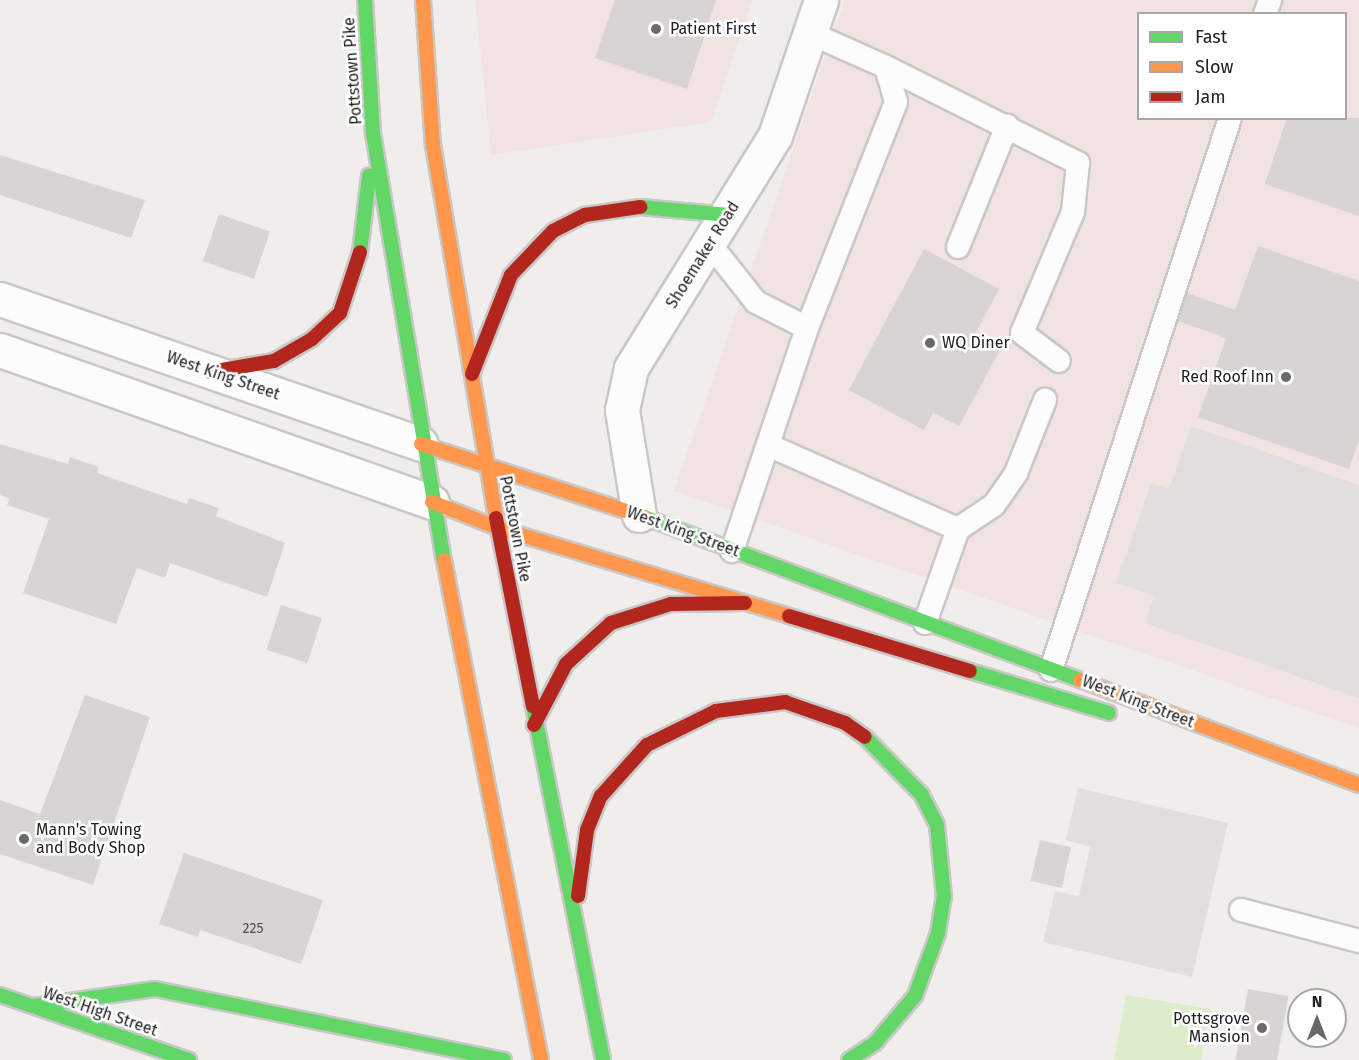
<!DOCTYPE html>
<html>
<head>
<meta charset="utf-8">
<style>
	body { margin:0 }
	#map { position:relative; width:1359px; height:1060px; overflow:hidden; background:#f0eeeb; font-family:"Fira Sans",sans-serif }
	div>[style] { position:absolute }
	.commercial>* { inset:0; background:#f1e3e1 }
	.grass>* { inset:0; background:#ddeccb }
	.parking>* { inset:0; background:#e0dfde }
	.building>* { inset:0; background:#d7d4d2; transform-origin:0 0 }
	.roads { filter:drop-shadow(2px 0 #c9c8c7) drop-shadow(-2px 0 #c9c8c7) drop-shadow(0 2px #c9c8c7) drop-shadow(0 -2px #c9c8c7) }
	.lane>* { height:22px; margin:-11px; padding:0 11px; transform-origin:11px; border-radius:11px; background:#fdfcfc }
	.street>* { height:33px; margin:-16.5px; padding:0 16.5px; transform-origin:16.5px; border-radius:16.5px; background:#fdfcfc }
	.fast>* { height:14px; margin:-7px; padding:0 7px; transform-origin:7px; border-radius:7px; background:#63d668 }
	.slow>* { height:14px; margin:-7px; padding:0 7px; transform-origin:7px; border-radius:7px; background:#ff974d }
	.jam>* { height:14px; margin:-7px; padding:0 7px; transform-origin:7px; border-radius:7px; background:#b3261e }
	.dots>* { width:16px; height:16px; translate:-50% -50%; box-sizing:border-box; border:3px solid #fff; border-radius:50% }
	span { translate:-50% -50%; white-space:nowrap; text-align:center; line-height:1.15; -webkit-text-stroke:5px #fff; paint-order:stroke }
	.number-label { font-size:14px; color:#4f4e4e }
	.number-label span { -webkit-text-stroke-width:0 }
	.poi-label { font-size:16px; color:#222 }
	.left { translate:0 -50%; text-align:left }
	.right { translate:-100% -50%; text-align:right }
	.street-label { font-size:16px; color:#222 }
	.legend { position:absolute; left:1137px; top:12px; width:210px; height:108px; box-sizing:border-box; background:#fff; border:2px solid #a7a7a7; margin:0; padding:8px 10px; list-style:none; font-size:18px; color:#222 }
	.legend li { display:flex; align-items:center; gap:12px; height:30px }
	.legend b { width:30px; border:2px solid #a7a7a7 }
	.north { position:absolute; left:1287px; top:988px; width:60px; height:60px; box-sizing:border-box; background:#fff; border:2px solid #a7a7a7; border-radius:50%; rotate:0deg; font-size:16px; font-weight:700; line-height:24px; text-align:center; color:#222 }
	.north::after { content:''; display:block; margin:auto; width:21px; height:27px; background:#6a6968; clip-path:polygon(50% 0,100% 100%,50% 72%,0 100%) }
</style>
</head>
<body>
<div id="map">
	<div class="commercial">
		<div style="clip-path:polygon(475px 0,753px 0,711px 122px,491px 155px)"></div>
		<div style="clip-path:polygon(evenodd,845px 0,1359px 0,1359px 728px,674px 491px,845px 0,1138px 14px,1346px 14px,1346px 118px,1138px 118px,1138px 14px)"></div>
	</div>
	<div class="grass">
		<div style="clip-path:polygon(1126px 995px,1210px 1009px,1201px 1060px,1114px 1060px)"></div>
	</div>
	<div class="parking">
		<div style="clip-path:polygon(1191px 426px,1359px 485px,1359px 698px,1145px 623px,1154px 596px,1116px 583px,1151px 483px,1169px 489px)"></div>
		<div style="clip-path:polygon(1078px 788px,1228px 823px,1192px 977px,1043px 942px,1055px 891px,1079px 896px,1085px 870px,1090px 847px,1066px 840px)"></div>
	</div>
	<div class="building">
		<div style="clip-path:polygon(615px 0,716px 0,687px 89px,595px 58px)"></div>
		<div style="clip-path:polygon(1287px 118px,1359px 118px,1359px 216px,1265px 184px)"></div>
		<div style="clip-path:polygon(0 155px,145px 200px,131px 238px,0 195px)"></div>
		<div style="left:219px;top:214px;width:54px;height:50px;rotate:19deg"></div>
		<div style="clip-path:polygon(1258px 246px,1359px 281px,1359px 439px,1349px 469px,1198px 417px,1226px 338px,1178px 321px,1187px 293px,1235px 310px)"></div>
		<div style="clip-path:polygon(924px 249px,999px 289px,974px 336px,1000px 350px,959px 426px,933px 413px,924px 430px,849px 390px)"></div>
		<div style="clip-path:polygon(0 444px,68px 464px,70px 457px,99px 467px,97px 473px,187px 504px,189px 498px,219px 508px,216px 516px,285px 543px,267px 597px,170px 563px,165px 578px,137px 568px,116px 624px,23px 593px,49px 519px,7px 505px,10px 499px,0 495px)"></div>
		<div style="left:281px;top:605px;width:43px;height:47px;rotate:18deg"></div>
		<div style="clip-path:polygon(85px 695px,150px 717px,93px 885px,0 854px,0 800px,40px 814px)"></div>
		<div style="left:1040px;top:840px;width:32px;height:42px;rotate:13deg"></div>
		<div style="clip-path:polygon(184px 853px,323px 900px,301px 964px,200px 930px,198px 937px,159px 924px)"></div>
		<div style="left:1248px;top:989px;width:41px;height:72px;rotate:10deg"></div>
	</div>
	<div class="roads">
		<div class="lane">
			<div style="left:1265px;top:14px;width:15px;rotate:-70deg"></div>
			<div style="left:886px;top:67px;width:215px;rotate:26.6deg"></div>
			<div style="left:1078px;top:163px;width:49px;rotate:95.8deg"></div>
			<div style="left:1073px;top:212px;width:131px;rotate:112.9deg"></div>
			<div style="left:1022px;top:333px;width:46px;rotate:37.1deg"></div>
			<div style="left:710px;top:244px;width:74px;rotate:51.6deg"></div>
			<div style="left:756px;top:302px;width:57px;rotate:27deg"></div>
			<div style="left:958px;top:247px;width:131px;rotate:-68deg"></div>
			<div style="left:768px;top:445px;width:208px;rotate:23.9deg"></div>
			<div style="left:732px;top:551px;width:235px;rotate:-71.4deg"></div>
			<div style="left:807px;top:328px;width:243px;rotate:-68.5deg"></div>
			<div style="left:896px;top:102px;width:36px;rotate:-106deg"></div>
			<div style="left:886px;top:67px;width:83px;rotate:-155.9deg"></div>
			<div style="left:925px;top:623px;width:100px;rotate:-70.7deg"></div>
			<div style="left:958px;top:529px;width:43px;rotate:-33.7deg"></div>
			<div style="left:994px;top:505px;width:39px;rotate:-55deg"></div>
			<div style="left:1016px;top:473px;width:79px;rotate:-68.3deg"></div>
			<div style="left:1051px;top:670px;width:580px;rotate:-72.03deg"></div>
			<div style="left:1241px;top:910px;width:122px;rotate:14.7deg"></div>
		</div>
		<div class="street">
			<div style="left:0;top:299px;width:445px;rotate:19deg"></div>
			<div style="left:0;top:350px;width:458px;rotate:19.4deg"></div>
			<div style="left:639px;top:515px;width:106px;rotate:-99.2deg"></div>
			<div style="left:622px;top:410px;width:43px;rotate:-77.9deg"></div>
			<div style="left:631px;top:368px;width:273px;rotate:-58.2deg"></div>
			<div style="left:775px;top:136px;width:144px;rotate:-71.3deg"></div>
		</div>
		<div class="fast">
			<div style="left:365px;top:0;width:133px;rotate:86.6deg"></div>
			<div style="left:373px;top:133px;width:433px;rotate:80.6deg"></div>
			<div style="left:640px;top:207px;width:89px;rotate:5.1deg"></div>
			<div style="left:360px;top:252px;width:77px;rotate:-83.2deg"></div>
			<div style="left:644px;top:517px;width:465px;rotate:20.5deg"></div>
			<div style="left:970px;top:671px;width:145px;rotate:16.8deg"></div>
			<div style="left:533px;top:706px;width:361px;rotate:78.8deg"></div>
			<div style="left:0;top:995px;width:200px;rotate:19deg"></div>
			<div style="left:34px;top:1006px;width:122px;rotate:-8deg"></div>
			<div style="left:155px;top:989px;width:356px;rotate:11.5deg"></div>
			<div style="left:849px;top:1060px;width:31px;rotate:-33deg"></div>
			<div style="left:875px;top:1043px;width:62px;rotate:-49.6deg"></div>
			<div style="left:915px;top:996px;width:67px;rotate:-69.9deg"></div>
			<div style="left:938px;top:933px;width:36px;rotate:-81deg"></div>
			<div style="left:944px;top:897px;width:72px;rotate:-95.6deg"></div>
			<div style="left:937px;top:825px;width:34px;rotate:-117deg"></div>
			<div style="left:922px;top:795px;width:81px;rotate:-134.5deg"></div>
		</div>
		<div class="slow">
			<div style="left:423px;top:0;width:145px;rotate:86.1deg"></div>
			<div style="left:433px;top:145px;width:378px;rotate:80.4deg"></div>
			<div style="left:421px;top:444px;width:235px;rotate:18.1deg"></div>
			<div style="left:432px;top:502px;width:71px;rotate:21.5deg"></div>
			<div style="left:498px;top:528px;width:304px;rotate:16.8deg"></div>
			<div style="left:444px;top:560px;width:509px;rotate:79.02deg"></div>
			<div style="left:1080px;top:680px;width:298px;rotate:20.6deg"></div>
		</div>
		<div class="jam">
			<div style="left:210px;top:372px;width:65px;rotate:-9.8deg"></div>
			<div style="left:274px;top:361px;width:44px;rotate:-30.1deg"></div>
			<div style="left:312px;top:339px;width:38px;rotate:-43deg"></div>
			<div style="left:340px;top:313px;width:64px;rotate:-71.8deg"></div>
			<div style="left:472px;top:374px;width:106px;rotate:-68.5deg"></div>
			<div style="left:511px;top:275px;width:61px;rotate:-46.3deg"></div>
			<div style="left:553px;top:231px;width:36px;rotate:-27deg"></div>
			<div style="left:585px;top:215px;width:56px;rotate:-8.3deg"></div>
			<div style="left:496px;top:518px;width:192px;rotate:78.9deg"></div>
			<div style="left:789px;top:616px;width:189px;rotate:16.9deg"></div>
			<div style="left:534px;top:725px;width:69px;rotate:-62.3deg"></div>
			<div style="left:566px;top:664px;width:61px;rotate:-42.3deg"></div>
			<div style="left:611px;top:623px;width:63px;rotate:-17.6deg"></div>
			<div style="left:671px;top:604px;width:74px;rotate:-0.8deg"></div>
			<div style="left:578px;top:896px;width:67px;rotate:-82.2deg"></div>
			<div style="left:587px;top:830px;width:37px;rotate:-68deg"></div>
			<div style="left:601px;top:796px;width:69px;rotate:-48deg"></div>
			<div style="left:647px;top:745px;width:77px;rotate:-26.2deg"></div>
			<div style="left:716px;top:711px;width:70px;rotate:-7.4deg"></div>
			<div style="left:785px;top:702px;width:64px;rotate:19.3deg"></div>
			<div style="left:845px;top:723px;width:24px;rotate:35deg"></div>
		</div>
	</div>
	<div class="dots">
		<div style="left:656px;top:29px;background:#6a6968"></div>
		<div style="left:930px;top:343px;background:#6a6968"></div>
		<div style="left:1286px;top:377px;background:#6a6968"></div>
		<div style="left:24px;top:839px;background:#6a6968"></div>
		<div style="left:1262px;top:1028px;background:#6a6968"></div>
	</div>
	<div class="number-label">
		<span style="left:253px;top:929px">225</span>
	</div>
	<div class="poi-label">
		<span class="left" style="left:670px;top:29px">Patient First</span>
		<span class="left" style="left:942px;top:343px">WQ Diner</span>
		<span class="right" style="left:1274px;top:377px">Red Roof Inn</span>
		<span class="left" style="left:36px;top:839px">Mann's Towing<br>and Body Shop</span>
		<span class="right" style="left:1250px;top:1028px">Pottsgrove<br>Mansion</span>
	</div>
	<div class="street-label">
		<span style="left:353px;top:71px;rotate:-94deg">Pottstown Pike</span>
		<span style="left:703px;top:255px;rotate:-58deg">Shoemaker Road</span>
		<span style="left:223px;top:376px;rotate:19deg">West King Street</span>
		<span style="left:515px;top:529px;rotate:79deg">Pottstown Pike</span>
		<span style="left:683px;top:532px;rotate:20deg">West King Street</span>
		<span style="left:1138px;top:702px;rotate:21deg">West King Street</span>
		<span style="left:100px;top:1012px;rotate:19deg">West High Street</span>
	</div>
	<ul class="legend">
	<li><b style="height:8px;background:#63d668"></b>Fast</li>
	<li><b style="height:8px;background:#ff974d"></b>Slow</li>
	<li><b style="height:8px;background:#b3261e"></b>Jam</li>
	</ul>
	<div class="north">N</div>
</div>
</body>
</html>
